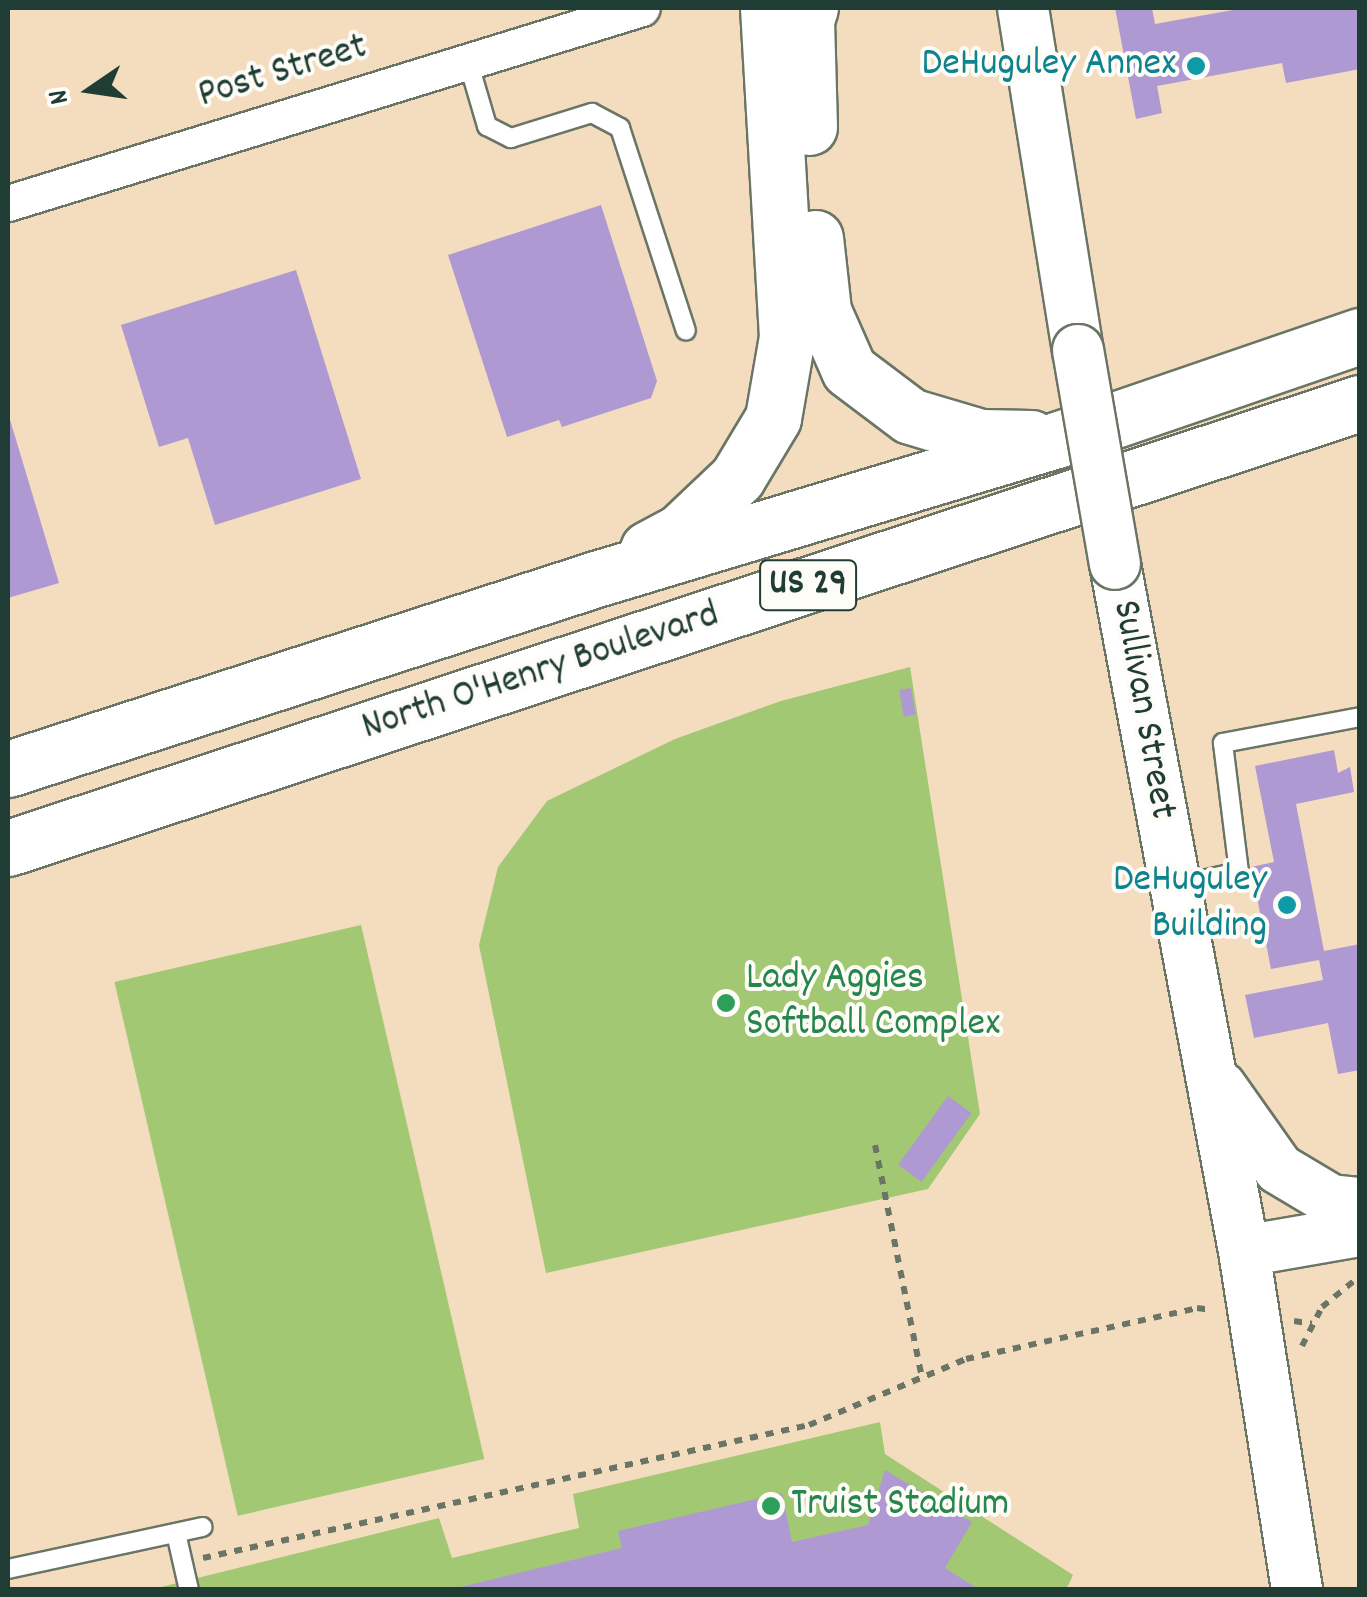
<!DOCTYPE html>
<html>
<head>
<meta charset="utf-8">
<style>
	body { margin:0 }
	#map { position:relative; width:1367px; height:1597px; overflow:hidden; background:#f4dcbf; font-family:Dekko,sans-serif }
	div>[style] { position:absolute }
	.green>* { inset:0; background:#a2c873; transform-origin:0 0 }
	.building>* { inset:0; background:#ae99d2; transform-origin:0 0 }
	.path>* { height:6px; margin-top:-3px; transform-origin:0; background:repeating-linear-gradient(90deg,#6a7565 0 8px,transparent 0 16px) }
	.roads { filter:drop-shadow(2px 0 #6a7565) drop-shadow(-2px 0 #6a7565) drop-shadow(0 2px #6a7565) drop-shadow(0 -2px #6a7565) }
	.lane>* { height:18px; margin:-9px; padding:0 9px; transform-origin:9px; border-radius:9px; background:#fff }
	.street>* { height:35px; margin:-17.5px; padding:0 17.5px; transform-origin:17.5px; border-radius:17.5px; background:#fff }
	.secondary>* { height:50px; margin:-25px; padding:0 25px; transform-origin:25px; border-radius:25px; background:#fff }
	.highway>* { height:55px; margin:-27.5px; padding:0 27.5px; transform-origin:27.5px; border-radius:27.5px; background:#fff }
	.bridges { filter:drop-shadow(2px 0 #6a7565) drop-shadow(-2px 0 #6a7565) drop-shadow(0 2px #6a7565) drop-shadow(0 -2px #6a7565) }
	.secondary-bridge>* { height:50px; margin:-25px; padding:0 25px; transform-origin:25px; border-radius:25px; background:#fff }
	.dots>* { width:28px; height:28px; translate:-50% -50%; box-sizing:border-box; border:5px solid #fdfcf7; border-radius:50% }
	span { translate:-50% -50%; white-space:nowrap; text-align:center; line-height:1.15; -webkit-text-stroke:8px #fdfcf7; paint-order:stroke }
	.shield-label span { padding:2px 8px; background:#fdfcf7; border:2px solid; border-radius:8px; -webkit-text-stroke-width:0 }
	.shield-label { font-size:38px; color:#1f3d34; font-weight:700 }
	.culture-label { font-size:40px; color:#0d838f }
	.right { translate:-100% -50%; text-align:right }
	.street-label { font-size:40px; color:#1f3d34 }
	.leisure-label { font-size:40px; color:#27864d }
	.left { translate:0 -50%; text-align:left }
	.frame { position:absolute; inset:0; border:10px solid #1f3d34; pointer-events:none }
	.north { position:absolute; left:40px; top:40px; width:100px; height:100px; -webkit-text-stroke:8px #fdfcf7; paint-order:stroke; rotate:257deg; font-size:28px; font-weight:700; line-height:40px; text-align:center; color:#1f3d34 }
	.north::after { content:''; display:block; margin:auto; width:35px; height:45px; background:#1f3d34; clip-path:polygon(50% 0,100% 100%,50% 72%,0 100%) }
</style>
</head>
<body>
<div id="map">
	<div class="green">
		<div style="clip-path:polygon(910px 667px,980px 1114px,928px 1189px,546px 1273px,479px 945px,498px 867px,547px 801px,675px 739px,781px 701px)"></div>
		<div style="left:361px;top:925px;width:548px;height:253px;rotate:77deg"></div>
		<div style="clip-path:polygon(880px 1422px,885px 1454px,1073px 1575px,1066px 1590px,149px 1590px,439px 1518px,452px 1558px,579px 1528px,573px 1494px)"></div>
	</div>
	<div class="building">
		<div style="clip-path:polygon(1115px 8px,1152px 8px,1155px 24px,1244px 8px,1360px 8px,1360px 69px,1286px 83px,1282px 63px,1157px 86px,1162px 113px,1136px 119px)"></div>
		<div style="clip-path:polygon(601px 205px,657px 381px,651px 398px,562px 427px,559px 420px,507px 437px,448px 255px)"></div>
		<div style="clip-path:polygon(296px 270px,361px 479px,215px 525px,188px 438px,159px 447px,121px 325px)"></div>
		<div style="clip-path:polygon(8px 413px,59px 583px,8px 598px)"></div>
		<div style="left:911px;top:688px;width:27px;height:12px;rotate:80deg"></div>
		<div style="clip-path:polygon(1334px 750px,1338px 773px,1350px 767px,1354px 792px,1296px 804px,1324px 951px,1360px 944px,1360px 1070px,1338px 1074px,1328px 1023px,1254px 1038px,1245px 995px,1323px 980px,1319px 960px,1271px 969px,1251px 867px,1274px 862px,1255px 766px)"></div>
		<div style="left:948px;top:1096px;width:29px;height:85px;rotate:36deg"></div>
		<div style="clip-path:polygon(885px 1470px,972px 1522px,945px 1568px,980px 1590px,448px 1590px,622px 1548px,618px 1531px,782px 1493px,792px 1542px,868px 1525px)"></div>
	</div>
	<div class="path">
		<div style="left:875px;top:1145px;width:238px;rotate:78.6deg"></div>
		<div style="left:1294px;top:1321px;width:18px;rotate:9deg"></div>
		<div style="left:1302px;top:1346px;width:44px;rotate:-62.9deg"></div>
		<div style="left:1322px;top:1307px;width:49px;rotate:-39.2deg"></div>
		<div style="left:203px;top:1558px;width:620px;rotate:-12.38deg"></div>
		<div style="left:809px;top:1425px;width:170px;rotate:-22.8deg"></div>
		<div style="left:966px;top:1359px;width:237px;rotate:-12.4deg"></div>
		<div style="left:1197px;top:1308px;width:15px;rotate:8deg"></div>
	</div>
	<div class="roads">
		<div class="lane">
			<div style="left:468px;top:61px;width:68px;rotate:73.7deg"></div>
			<div style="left:487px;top:126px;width:27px;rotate:27deg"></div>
			<div style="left:511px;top:138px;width:85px;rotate:-17.2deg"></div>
			<div style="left:592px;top:113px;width:32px;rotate:28deg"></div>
			<div style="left:620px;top:128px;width:213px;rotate:72deg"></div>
			<div style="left:1179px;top:885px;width:61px;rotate:-12.2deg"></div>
			<div style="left:1239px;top:872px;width:130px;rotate:-97.1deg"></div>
			<div style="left:1223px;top:743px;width:139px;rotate:-10.7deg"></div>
			<div style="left:176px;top:1533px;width:58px;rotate:77.2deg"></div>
			<div style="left:8px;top:1569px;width:199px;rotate:-12.2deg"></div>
		</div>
		<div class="street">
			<div style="left:8px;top:203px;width:663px;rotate:-17.1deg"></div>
		</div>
		<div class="secondary">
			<div style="left:1023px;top:8px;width:346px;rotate:80.9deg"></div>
			<div style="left:1115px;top:564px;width:699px;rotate:79.37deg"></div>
			<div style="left:1244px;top:1251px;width:343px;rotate:81.1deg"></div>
			<div style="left:1221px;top:1087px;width:100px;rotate:54.7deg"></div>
			<div style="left:1279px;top:1169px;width:61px;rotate:30.8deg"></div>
			<div style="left:1331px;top:1200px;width:29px;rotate:6deg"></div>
			<div style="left:1244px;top:1251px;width:118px;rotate:-9.8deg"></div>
		</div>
		<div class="highway">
			<div style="left:809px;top:127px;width:107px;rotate:-91.6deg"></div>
			<div style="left:806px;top:20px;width:13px;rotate:-72deg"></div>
			<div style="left:815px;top:238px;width:73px;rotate:83.7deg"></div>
			<div style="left:823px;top:311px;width:64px;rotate:66.2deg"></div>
			<div style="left:849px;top:370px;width:76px;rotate:37deg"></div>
			<div style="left:910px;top:416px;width:74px;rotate:16.5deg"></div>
			<div style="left:981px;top:437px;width:50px;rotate:1.1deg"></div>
			<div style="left:648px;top:549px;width:36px;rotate:-28deg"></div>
			<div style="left:680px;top:532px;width:79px;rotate:-43.5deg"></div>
			<div style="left:737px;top:478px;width:70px;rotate:-59deg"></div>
			<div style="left:773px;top:418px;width:82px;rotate:-80.2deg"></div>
			<div style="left:787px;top:337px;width:330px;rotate:-93.3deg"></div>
			<div style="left:8px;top:769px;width:618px;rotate:-17.91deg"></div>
			<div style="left:596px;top:579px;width:484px;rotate:-16.8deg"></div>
			<div style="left:1059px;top:439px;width:318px;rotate:-18.9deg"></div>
			<div style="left:8px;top:848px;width:1423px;rotate:-18.22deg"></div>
		</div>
	</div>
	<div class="bridges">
		<div class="secondary-bridge">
			<div style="left:1078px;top:350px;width:217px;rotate:80.2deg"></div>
		</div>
	</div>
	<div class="dots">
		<div style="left:1196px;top:66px;background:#0f9aa8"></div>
		<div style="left:1287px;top:905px;background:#0f9aa8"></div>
		<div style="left:726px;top:1003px;background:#2e9e5b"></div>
		<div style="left:771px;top:1506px;background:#2e9e5b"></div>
	</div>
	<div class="shield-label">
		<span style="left:808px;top:585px">US 29</span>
	</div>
	<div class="culture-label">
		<span class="right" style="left:1176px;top:66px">DeHuguley Annex</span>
		<span class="right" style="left:1267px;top:905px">DeHuguley<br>Building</span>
	</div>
	<div class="street-label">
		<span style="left:283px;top:73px;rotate:-17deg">Post Street</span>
		<span style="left:541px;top:673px;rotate:-18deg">North O'Henry Boulevard</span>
		<span style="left:1142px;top:710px;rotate:80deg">Sullivan Street</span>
	</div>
	<div class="leisure-label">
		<span class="left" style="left:746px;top:1003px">Lady Aggies<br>Softball Complex</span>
		<span class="left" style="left:791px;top:1506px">Truist Stadium</span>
	</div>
	<div class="frame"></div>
	<div class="north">N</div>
</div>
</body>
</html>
